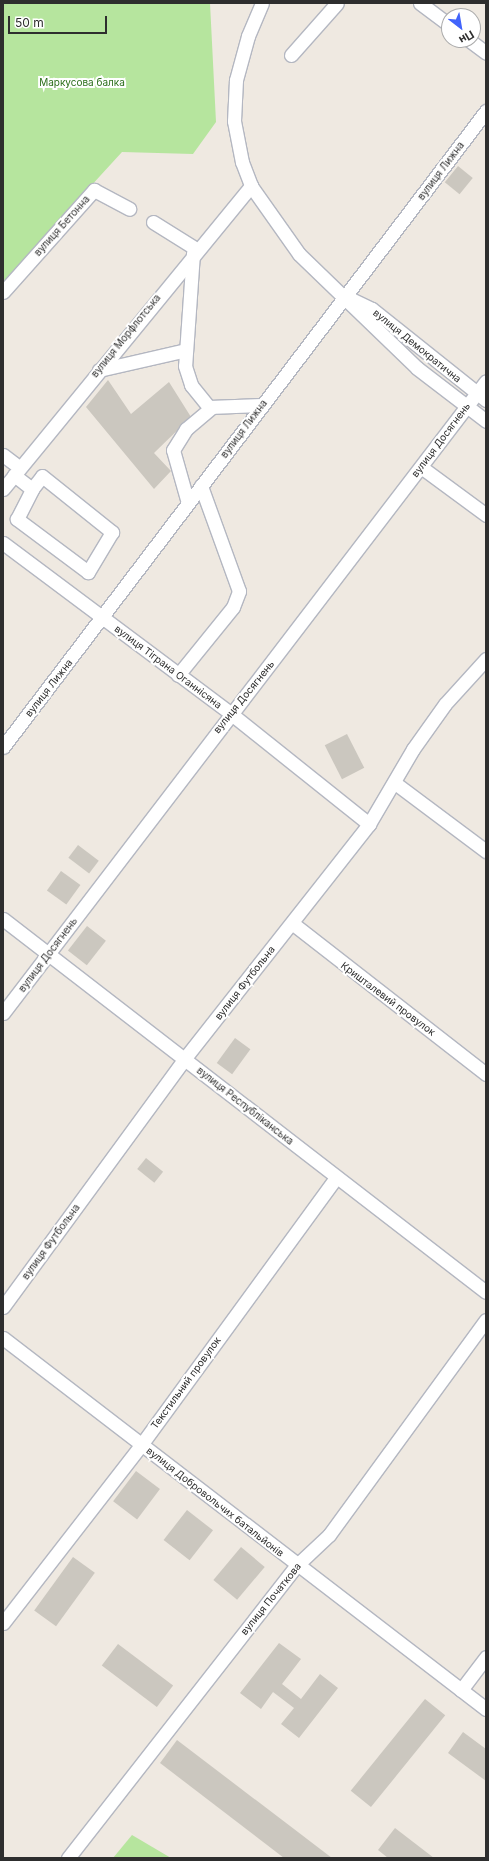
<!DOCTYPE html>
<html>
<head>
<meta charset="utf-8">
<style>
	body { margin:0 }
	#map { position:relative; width:489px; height:1861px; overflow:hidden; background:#efe9e1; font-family:Inter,sans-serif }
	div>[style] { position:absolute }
	.green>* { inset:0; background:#b6e59e }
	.building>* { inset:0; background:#cbc7bf; transform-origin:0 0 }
	.roads { filter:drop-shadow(1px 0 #b4b7c1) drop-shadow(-1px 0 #b4b7c1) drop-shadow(0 1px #b4b7c1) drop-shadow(0 -1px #b4b7c1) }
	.minor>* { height:13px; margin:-6.5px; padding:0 6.5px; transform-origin:6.5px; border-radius:6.5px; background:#fff }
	span { translate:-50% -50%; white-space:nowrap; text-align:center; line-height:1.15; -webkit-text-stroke:4px #fff; paint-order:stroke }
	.park-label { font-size:10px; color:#2c6e1b }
	.street-label { font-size:10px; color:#2e2e2e }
	.frame { position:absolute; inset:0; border:4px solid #2e2e2e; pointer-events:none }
	.north { position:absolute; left:441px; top:8px; width:40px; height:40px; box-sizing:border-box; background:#fff; border:1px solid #ababab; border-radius:50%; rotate:149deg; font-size:11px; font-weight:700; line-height:16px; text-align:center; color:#2e2e2e }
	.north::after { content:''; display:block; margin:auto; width:14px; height:18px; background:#4264fb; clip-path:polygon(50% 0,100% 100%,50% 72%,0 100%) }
	.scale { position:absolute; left:8px; top:16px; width:99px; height:18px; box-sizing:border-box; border:2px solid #2e2e2e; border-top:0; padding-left:5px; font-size:12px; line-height:14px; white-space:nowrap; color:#2e2e2e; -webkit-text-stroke:3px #fff; paint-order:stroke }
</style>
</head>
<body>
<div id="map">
	<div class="green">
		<div style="clip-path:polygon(3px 3px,210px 3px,216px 122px,193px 154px,122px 152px,3px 282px)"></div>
		<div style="clip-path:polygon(132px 1835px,171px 1858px,113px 1858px)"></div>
	</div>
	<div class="building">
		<div style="left:458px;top:166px;width:19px;height:21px;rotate:39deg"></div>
		<div style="clip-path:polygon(108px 380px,131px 414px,169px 382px,191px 417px,154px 453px,171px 471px,154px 489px,86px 407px)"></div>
		<div style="left:347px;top:734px;width:38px;height:25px;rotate:63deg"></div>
		<div style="left:78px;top:845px;width:26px;height:16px;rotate:37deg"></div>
		<div style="left:61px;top:871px;width:24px;height:24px;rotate:36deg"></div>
		<div style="left:87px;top:926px;width:24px;height:31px;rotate:38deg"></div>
		<div style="left:235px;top:1038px;width:19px;height:31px;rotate:36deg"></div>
		<div style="left:146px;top:1158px;width:22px;height:14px;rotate:39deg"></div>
		<div style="left:136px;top:1471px;width:30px;height:38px;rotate:37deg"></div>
		<div style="left:187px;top:1510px;width:33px;height:38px;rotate:38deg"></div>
		<div style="left:241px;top:1547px;width:31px;height:43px;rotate:40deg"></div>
		<div style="left:73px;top:1557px;width:27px;height:66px;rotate:36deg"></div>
		<div style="clip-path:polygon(279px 1643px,301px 1659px,282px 1684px,301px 1699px,320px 1674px,338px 1688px,299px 1738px,281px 1724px,294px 1708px,273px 1692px,261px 1709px,240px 1693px)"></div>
		<div style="left:118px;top:1644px;width:69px;height:27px;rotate:37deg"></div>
		<div style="left:425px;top:1699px;width:26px;height:118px;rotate:39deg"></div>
		<div style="clip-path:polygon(463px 1732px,486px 1749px,486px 1781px,448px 1753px)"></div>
		<div style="clip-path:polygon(177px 1740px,332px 1858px,284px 1858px,160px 1763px)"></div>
		<div style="clip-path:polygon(395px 1828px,434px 1858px,388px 1858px,378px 1850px)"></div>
	</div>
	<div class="roads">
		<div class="minor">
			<div style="left:262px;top:3px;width:36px;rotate:113deg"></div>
			<div style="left:248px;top:36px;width:46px;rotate:105.3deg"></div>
			<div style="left:236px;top:80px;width:41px;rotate:92.8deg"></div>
			<div style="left:234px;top:121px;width:42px;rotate:79deg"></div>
			<div style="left:242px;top:162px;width:26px;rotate:69deg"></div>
			<div style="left:251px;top:186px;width:83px;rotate:54.8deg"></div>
			<div style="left:299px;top:254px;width:164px;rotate:44deg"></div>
			<div style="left:417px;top:368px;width:87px;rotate:37.5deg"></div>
			<div style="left:420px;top:3px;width:36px;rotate:37deg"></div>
			<div style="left:469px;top:40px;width:21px;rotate:37deg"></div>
			<div style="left:291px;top:55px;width:69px;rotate:-48.5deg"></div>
			<div style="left:153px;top:222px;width:51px;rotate:32.1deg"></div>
			<div style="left:193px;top:253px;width:113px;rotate:94deg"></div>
			<div style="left:185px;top:366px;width:20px;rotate:72deg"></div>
			<div style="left:191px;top:385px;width:28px;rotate:51deg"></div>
			<div style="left:209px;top:407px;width:52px;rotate:-2.2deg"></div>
			<div style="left:3px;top:292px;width:137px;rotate:-48.3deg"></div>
			<div style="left:94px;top:190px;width:40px;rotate:28deg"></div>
			<div style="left:349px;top:298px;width:25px;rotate:26deg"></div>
			<div style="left:372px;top:309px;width:146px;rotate:38.6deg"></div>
			<div style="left:99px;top:370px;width:89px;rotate:-12.9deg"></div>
			<div style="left:3px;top:455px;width:21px;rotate:37deg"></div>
			<div style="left:421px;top:467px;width:81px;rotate:36.4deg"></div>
			<div style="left:14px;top:475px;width:23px;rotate:38deg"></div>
			<div style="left:32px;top:489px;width:16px;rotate:-52deg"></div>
			<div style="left:42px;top:476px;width:90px;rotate:38.7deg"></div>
			<div style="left:112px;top:532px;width:47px;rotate:121deg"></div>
			<div style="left:88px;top:572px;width:89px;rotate:-143.3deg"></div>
			<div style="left:17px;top:519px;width:34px;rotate:-63deg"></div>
			<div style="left:3px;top:489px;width:392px;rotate:-50.7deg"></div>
			<div style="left:188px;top:503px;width:55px;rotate:-105.8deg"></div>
			<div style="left:173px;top:450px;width:25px;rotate:-58deg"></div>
			<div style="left:186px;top:429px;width:34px;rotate:-40deg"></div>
			<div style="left:3px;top:543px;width:284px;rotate:36.8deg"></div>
			<div style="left:230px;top:713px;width:178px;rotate:38.6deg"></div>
			<div style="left:178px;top:675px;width:87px;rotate:-51deg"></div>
			<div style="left:233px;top:607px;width:17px;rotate:-69deg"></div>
			<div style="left:239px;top:591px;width:112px;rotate:-109.9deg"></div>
			<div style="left:3px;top:747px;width:799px;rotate:-52.79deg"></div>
			<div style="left:395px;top:783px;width:114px;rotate:36.8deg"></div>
			<div style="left:3px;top:919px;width:610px;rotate:37.68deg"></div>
			<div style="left:292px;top:923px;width:246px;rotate:37.9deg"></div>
			<div style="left:3px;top:1013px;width:795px;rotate:-52.61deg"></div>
			<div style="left:3px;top:1307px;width:308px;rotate:-53.8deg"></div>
			<div style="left:185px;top:1058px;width:298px;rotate:-51.8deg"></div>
			<div style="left:369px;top:824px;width:87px;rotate:-59.6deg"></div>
			<div style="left:413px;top:749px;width:55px;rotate:-54.6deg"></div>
			<div style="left:445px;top:704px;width:61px;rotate:-47.7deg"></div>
			<div style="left:3px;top:1338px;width:609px;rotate:37.53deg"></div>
			<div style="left:3px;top:1623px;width:225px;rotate:-52.2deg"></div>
			<div style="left:141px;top:1445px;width:331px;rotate:-53.9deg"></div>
			<div style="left:461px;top:1690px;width:41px;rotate:-52.9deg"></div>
			<div style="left:68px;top:1858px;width:372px;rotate:-52deg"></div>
			<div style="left:297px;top:1565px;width:44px;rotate:-43.2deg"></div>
			<div style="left:329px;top:1535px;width:266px;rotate:-53.9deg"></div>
		</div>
	</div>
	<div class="park-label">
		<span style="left:82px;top:83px">Маркусова балка</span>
	</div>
	<div class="street-label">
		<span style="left:441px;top:171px;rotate:-53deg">вулиця Лижна</span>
		<span style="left:62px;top:226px;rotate:-48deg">вулиця Бетонна</span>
		<span style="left:126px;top:336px;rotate:-51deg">вулиця Морфлотська</span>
		<span style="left:417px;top:346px;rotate:39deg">вулиця Демократична</span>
		<span style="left:244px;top:429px;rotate:-53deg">вулиця Лижна</span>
		<span style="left:441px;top:440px;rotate:-53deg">вулиця Досягнень</span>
		<span style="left:168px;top:667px;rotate:37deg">вулиця Тіграна Оганнісяна</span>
		<span style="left:49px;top:688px;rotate:-52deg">вулиця Лижна</span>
		<span style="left:244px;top:697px;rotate:-51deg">вулиця Досягнень</span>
		<span style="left:48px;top:955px;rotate:-53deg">вулиця Досягнень</span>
		<span style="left:245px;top:983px;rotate:-52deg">вулиця Футбольна</span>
		<span style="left:388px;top:999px;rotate:37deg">Кришталевий провулок</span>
		<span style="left:245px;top:1106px;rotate:38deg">вулиця Республіканська</span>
		<span style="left:51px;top:1242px;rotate:-54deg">вулиця Футбольна</span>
		<span style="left:186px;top:1383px;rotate:-54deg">Текстильний провулок</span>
		<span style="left:215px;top:1502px;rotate:38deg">вулиця Добровольчих батальйонів</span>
		<span style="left:271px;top:1599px;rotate:-51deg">вулиця Початкова</span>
	</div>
	<div class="frame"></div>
	<div class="north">Пн</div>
	<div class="scale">50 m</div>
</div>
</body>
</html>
